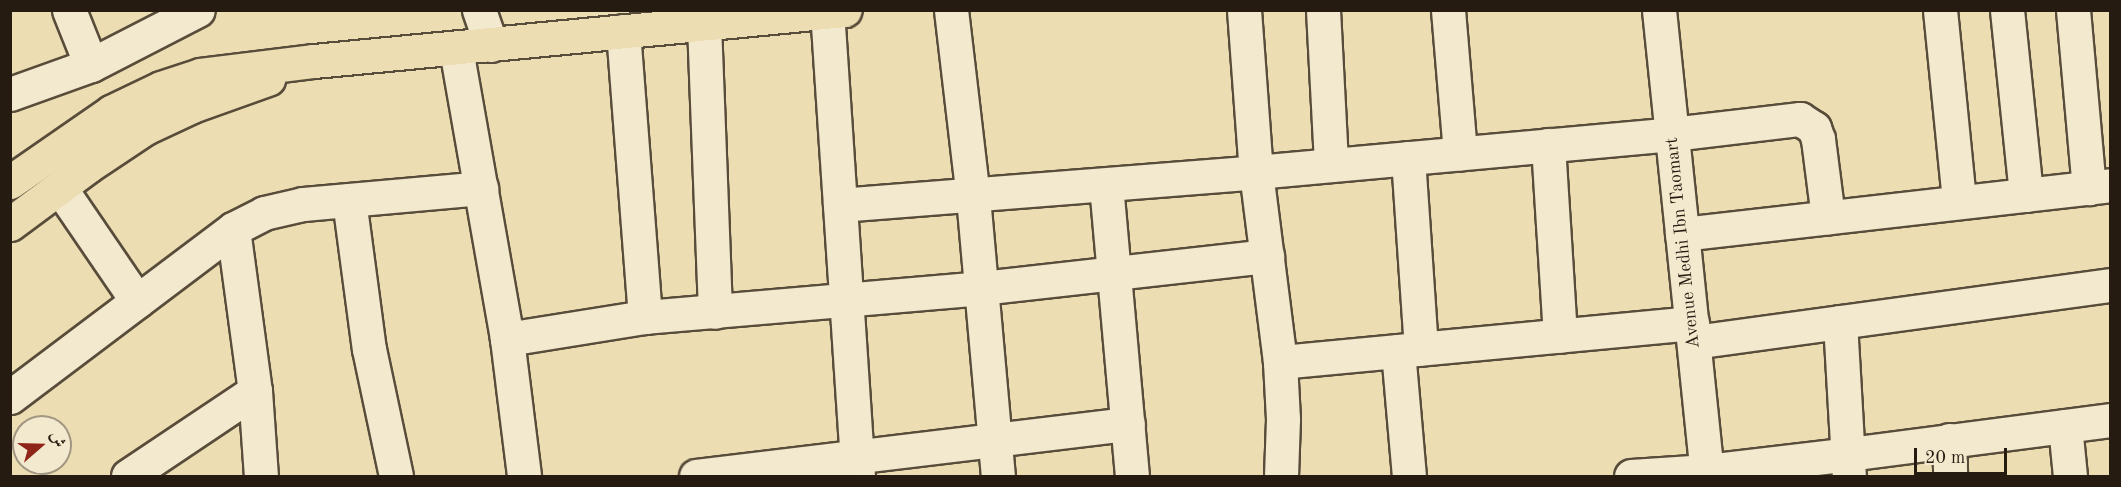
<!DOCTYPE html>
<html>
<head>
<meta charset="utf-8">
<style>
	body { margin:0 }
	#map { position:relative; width:2121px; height:487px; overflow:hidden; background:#ecddb3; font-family:"Old Standard TT",Amiri,serif }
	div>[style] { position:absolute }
	.roads { filter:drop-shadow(2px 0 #584c3a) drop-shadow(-2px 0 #584c3a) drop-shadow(0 2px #584c3a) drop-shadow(0 -2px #584c3a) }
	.minor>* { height:33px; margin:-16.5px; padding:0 16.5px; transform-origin:16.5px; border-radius:16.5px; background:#f3e9ce }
	.major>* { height:33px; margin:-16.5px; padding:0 16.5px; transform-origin:16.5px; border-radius:16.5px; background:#ecddb3 }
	span { translate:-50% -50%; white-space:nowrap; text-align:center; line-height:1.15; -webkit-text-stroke:4.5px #f3e9ce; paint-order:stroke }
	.street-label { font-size:18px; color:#261b11 }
	.frame { position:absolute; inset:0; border:12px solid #261b11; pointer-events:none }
	.north { position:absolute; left:12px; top:415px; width:60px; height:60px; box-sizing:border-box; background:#f3e9ce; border:2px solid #a19782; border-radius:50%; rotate:70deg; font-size:16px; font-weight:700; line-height:24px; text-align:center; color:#261b11 }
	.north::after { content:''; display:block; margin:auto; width:21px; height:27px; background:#8f2418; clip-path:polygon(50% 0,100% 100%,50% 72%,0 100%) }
	.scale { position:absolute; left:1914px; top:448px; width:93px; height:27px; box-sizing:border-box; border:3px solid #261b11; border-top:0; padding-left:8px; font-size:18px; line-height:21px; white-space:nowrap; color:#261b11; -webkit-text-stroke:4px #f3e9ce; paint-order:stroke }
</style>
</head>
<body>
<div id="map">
	<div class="roads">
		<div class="minor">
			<div style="left:69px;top:10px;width:59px;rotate:68.2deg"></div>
			<div style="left:479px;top:10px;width:37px;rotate:71deg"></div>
			<div style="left:827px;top:10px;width:467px;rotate:86.2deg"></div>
			<div style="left:951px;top:10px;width:188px;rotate:83.3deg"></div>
			<div style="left:973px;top:197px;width:280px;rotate:84.9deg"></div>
			<div style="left:1244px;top:10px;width:162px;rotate:85.8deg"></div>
			<div style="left:1256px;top:172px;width:192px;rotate:82.8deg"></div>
			<div style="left:1280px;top:362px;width:57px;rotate:87deg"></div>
			<div style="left:1283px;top:419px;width:57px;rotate:92deg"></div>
			<div style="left:1323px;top:10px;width:155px;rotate:87deg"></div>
			<div style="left:1448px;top:10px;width:144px;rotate:85.2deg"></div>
			<div style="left:1659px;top:10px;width:468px;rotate:84.1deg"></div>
			<div style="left:1940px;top:10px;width:193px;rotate:84.3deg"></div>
			<div style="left:2007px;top:10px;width:186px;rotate:84.1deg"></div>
			<div style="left:2073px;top:10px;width:179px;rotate:84.9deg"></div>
			<div style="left:704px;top:24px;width:288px;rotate:87.8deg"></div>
			<div style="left:623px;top:31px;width:287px;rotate:85.6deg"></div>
			<div style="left:456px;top:49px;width:294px;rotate:80deg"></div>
			<div style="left:507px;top:339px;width:138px;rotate:82.9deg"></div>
			<div style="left:10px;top:94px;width:86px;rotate:-19.7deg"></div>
			<div style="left:91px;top:65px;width:120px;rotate:-27.2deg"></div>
			<div style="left:1548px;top:145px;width:191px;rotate:86.4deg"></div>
			<div style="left:1408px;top:158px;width:191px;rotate:86.1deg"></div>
			<div style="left:1106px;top:185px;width:292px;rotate:84.9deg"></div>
			<div style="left:60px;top:188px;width:137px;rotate:55.7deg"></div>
			<div style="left:349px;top:200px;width:150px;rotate:82.4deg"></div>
			<div style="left:369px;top:349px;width:130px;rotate:78deg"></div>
			<div style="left:840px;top:205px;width:417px;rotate:-4.5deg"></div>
			<div style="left:1256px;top:172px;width:418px;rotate:-5.2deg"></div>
			<div style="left:1672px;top:134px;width:129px;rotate:-6.7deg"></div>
			<div style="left:1800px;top:119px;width:17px;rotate:33deg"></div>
			<div style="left:1814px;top:128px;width:12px;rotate:70deg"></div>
			<div style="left:1818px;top:139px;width:79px;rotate:82.7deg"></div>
			<div style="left:233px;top:229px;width:163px;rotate:82.3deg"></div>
			<div style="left:255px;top:391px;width:85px;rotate:86deg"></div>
			<div style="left:1682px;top:234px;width:431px;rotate:-6.5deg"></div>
			<div style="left:1840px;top:322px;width:154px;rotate:86.7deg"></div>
			<div style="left:507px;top:339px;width:140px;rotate:-9.1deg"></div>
			<div style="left:645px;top:317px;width:337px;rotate:-4.9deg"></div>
			<div style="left:981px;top:288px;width:288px;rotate:-6.4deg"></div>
			<div style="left:1694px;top:342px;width:420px;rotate:-7.8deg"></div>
			<div style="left:1398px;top:351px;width:125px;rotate:85deg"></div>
			<div style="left:1280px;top:362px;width:414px;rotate:-5.4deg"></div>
			<div style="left:10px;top:397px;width:279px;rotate:-37deg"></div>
			<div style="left:233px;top:229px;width:35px;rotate:-27deg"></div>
			<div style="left:264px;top:213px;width:40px;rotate:-13deg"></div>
			<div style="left:303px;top:204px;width:179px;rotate:-5.1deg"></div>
			<div style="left:2065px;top:426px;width:50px;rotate:84.3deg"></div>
			<div style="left:1949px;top:440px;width:36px;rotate:88deg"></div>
			<div style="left:128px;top:476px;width:153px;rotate:-33.8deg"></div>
			<div style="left:696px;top:476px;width:435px;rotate:-6.9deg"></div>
			<div style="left:1631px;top:476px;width:76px;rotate:-3.8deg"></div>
			<div style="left:1707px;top:471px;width:143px;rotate:-6.8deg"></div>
			<div style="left:1849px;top:454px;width:263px;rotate:-7.4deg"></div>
		</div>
		<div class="major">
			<div style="left:10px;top:182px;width:123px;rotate:-34.7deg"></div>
			<div style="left:111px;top:112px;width:55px;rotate:-25.6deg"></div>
			<div style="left:161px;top:88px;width:41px;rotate:-18.4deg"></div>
			<div style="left:200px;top:75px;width:115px;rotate:-7deg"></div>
			<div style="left:314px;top:61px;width:533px;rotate:-5.49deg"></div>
			<div style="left:10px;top:224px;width:97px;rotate:-36.6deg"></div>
			<div style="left:88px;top:166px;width:69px;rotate:-33.7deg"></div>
			<div style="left:145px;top:128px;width:52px;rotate:-25.1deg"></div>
			<div style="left:192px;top:106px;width:81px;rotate:-19.6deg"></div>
		</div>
	</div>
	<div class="street-label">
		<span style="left:1683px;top:243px;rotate:-96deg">Avenue Medhi Ibn Taomart</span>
	</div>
	<div class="frame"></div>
	<div class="north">ش</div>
	<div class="scale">20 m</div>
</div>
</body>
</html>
